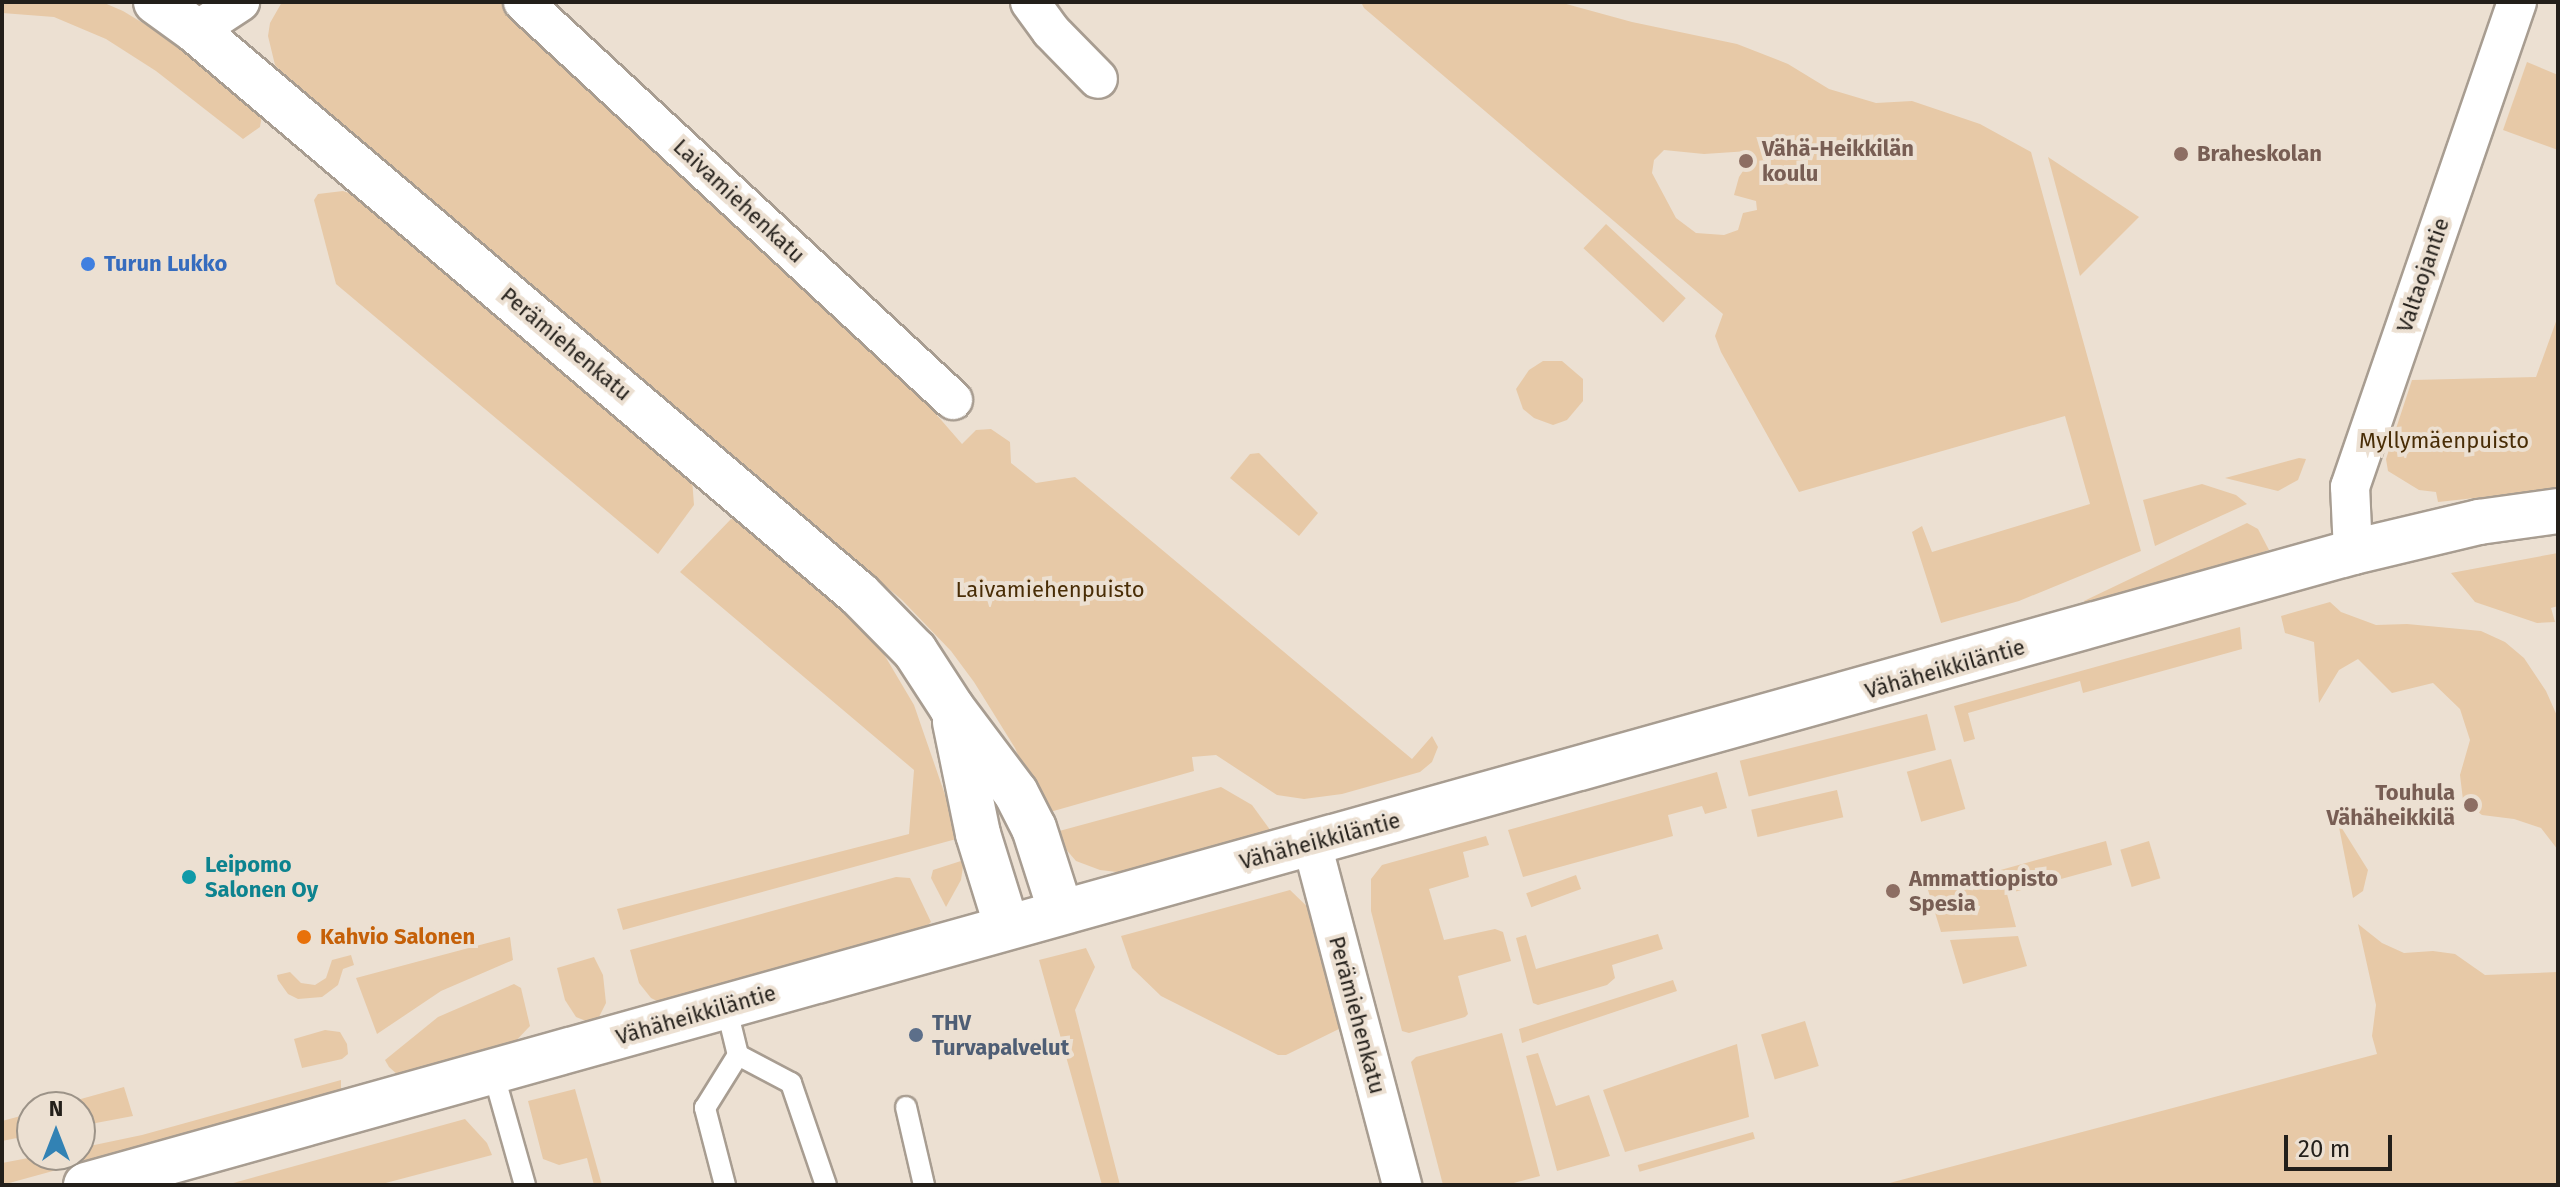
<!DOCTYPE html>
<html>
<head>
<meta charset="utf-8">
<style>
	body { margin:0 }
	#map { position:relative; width:2560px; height:1187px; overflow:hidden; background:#ece0d2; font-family:"Fira Sans",sans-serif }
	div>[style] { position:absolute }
	.green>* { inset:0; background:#e7c9a7; transform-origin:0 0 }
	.roads { filter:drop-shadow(2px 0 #a89d91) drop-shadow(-2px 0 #a89d91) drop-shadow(0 2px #a89d91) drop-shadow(0 -2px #a89d91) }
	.service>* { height:20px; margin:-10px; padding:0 10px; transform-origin:10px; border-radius:10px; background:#fff }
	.minor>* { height:38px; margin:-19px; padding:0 19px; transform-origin:19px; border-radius:19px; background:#fff }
	.tertiary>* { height:44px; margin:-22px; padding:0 22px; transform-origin:22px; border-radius:22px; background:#fff }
	.dots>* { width:22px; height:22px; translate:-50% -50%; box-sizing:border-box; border:4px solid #ece0d2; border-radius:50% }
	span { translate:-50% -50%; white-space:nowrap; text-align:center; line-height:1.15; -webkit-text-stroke:8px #ece0d2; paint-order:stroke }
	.education-label { font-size:22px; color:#785e54; font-weight:700 }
	.left { translate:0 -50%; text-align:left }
	.right { translate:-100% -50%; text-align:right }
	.street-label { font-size:22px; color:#231f1a }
	.shop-label { font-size:22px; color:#366cbe; font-weight:700 }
	.park-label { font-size:22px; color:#492d06 }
	.culture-label { font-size:22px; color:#0d838f; font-weight:700 }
	.food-label { font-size:22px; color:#c56008; font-weight:700 }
	.service-label { font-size:22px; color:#4e5e75; font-weight:700 }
	.frame { position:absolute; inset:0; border:4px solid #231f1a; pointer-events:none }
	.north { position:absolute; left:16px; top:1091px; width:80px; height:80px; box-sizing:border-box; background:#ece0d2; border:2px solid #9c9388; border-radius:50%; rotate:0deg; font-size:22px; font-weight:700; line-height:32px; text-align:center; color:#231f1a }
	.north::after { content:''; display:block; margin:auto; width:28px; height:36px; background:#3282b4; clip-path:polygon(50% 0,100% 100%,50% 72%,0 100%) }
	.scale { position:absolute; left:2284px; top:1135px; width:108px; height:36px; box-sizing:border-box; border:4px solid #231f1a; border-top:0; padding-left:10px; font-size:24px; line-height:28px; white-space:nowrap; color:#231f1a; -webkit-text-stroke:6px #ece0d2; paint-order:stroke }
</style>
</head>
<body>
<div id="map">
	<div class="green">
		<div style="clip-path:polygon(2px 2px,102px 2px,123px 11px,176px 43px,222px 80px,262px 115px,260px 127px,243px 139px,156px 71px,106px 39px,54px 17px,2px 13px)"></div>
		<div style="clip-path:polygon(282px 2px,500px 2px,594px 84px,721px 211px,896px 368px,962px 444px,976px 430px,991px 429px,1010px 442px,1011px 463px,1036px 483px,1075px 477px,1412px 759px,1432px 736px,1438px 747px,1432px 762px,1420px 772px,1342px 794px,1304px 799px,1277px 795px,1216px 755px,1192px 757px,1194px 771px,1043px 814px,1015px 748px,974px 682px,951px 651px,902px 600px,288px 79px,275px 65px,268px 36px,270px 23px)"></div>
		<div style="clip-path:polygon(evenodd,1361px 2px,1559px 2px,1632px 22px,1737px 44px,1788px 64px,1829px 89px,1876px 103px,1912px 101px,1980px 124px,2031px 152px,2141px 551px,2019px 601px,1941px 623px,1912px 532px,1922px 526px,1932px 552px,2090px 504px,2065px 416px,1799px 492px,1721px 352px,1715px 336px,1723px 314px,1364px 8px,1361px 2px,1664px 150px,1704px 154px,1749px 151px,1753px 156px,1739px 177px,1734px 195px,1756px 201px,1757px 210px,1743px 213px,1738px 230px,1724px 235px,1696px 233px,1676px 218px,1652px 173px,1654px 160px,1664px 150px)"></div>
		<div style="clip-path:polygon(2527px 62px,2558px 75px,2558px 150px,2503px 130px)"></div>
		<div style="clip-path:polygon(2048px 157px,2139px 217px,2080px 276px)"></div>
		<div style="clip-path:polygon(343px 191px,358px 196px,692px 478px,694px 505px,658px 554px,336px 284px,314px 200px,318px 194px)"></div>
		<div style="left:1606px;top:224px;width:109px;height:33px;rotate:43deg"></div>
		<div style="clip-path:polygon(2558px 316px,2558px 489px,2438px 502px,2436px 492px,2419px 490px,2388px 471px,2386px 459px,2412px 380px,2536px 377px)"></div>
		<div style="clip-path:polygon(1543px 361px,1562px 361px,1583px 379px,1583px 401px,1567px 420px,1553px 425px,1534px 418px,1523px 409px,1516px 389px,1529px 370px)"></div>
		<div style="clip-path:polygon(1259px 453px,1318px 513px,1299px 536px,1230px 478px,1250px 454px)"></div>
		<div style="clip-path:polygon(2299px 458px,2306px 459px,2298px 480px,2278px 491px,2225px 478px)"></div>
		<div style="clip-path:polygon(2202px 484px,2236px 495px,2247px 504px,2155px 546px,2143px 500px)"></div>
		<div style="clip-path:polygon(731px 519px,741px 519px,869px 629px,914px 705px,960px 838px,623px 930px,617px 909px,909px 834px,914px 770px,680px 572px)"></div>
		<div style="clip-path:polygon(2247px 523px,2258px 529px,2269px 550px,2161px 588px,2086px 608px,2084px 601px)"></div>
		<div style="clip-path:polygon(2558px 553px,2558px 606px,2551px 608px,2555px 622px,2537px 623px,2475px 602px,2451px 573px)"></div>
		<div style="clip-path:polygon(2330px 602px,2341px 612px,2376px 625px,2407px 624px,2481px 631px,2505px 642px,2524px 658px,2546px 691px,2558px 718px,2558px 850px,2541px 828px,2514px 819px,2482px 815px,2463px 800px,2460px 775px,2470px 740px,2460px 709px,2433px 683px,2392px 693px,2358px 659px,2339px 670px,2319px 703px,2314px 642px,2285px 633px,2281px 616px)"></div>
		<div style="clip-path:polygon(2240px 627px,2242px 649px,2083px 693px,2080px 681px,1968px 713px,1975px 739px,1964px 742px,1954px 706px)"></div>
		<div style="left:1927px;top:714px;width:37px;height:193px;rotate:76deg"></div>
		<div style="left:1951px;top:759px;width:52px;height:46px;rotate:74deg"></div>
		<div style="clip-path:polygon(1717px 772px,1727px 808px,1705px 814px,1702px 806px,1668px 815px,1673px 836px,1523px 877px,1508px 830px)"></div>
		<div style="clip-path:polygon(1221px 787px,1252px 805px,1273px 834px,1125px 873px,1100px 870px,1076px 861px,1052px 833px)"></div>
		<div style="left:1837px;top:790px;width:28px;height:88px;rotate:77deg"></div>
		<div style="clip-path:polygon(2338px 822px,2368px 870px,2363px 891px,2353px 898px)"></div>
		<div style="clip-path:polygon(1486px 836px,1489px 845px,1463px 852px,1469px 877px,1429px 889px,1444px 940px,1495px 929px,1503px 932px,1511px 961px,1458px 976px,1468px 1014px,1465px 1017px,1409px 1033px,1402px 1031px,1371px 911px,1371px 879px,1382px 865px)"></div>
		<div style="clip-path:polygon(2106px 841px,2112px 865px,2007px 894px,2016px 927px,1941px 932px,1928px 890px)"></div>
		<div style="left:2149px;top:841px;width:39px;height:30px;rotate:73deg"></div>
		<div style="clip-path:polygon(964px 860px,961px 880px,946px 907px,931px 878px,933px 870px)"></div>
		<div style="left:1576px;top:875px;width:15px;height:53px;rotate:70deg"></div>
		<div style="clip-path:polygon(896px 877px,910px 878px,931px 922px,923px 930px,661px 1003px,651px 998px,639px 983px,630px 950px)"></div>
		<div style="clip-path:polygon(1290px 890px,1316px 915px,1345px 1022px,1341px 1028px,1286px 1055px,1278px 1055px,1161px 996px,1132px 968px,1121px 936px)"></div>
		<div style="clip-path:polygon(2358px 924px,2382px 943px,2404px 953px,2433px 951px,2455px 954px,2485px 975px,2558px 972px,2558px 1185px,1882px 1185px,2377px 1054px,2372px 1036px,2376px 1005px)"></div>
		<div style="clip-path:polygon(1658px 934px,1663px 949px,1612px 965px,1615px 978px,1607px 985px,1538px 1005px,1533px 1003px,1516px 938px,1526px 935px,1536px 969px)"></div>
		<div style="clip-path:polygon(2018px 936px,2027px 966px,1963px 984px,1950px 940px)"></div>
		<div style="clip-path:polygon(510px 937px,513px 960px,441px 991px,377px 1034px,356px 978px)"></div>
		<div style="clip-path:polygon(1086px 948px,1095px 967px,1075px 1010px,1120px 1185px,1102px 1185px,1039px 960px)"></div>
		<div style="clip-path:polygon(351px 955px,354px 965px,343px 969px,338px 985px,322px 997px,298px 999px,288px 994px,278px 980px,277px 975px,290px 972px,301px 983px,315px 985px,326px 978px,332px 960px)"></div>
		<div style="clip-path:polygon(594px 957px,603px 975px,606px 1003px,598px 1019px,591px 1023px,576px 1017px,565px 1000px,557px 968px)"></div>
		<div style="clip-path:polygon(1673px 980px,1677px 991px,1522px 1043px,1519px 1029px)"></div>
		<div style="clip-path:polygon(514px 984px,521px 988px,530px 1026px,511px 1046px,398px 1075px,389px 1067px,385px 1060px,438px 1017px)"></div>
		<div style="left:1805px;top:1021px;width:47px;height:46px;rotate:73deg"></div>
		<div style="clip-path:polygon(325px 1030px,340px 1032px,347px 1044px,348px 1054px,342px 1059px,302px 1068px,294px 1039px)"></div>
		<div style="clip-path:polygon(1502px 1033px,1540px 1176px,1506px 1185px,1443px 1185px,1411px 1062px,1416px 1057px)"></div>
		<div style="clip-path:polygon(1737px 1044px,1749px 1117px,1625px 1152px,1603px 1090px)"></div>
		<div style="clip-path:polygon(1538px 1053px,1556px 1106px,1589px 1095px,1610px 1156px,1557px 1171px,1526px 1056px)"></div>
		<div style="clip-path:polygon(341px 1080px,341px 1092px,2px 1185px,2px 1163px,44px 1155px,80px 1155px,80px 1148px,142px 1135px)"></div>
		<div style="clip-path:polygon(124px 1087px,133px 1116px,80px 1126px,80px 1107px,52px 1107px)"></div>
		<div style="clip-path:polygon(575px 1089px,602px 1185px,594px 1185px,587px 1158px,559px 1165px,543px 1159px,528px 1101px)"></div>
		<div style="clip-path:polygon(32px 1113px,32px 1135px,2px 1141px,2px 1121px)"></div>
		<div style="clip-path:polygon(465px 1119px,487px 1143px,492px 1155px,378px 1185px,226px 1185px)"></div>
		<div style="left:1753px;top:1132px;width:7px;height:120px;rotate:74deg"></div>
	</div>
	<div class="roads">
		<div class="service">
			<div style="left:738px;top:1055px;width:60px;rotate:27.8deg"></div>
			<div style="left:791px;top:1083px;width:108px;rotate:71.1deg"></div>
			<div style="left:493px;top:1072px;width:117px;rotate:74.2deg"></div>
			<div style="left:906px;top:1107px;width:80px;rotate:77deg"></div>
			<div style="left:725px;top:1185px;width:80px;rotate:-104.6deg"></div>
			<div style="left:705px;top:1108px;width:62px;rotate:-58.1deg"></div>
			<div style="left:738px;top:1055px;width:50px;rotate:-103.8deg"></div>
		</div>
		<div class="minor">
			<div style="left:523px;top:2px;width:586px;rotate:42.79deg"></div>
			<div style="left:1030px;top:2px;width:36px;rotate:54deg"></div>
			<div style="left:1051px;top:31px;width:67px;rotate:45.6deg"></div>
			<div style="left:196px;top:31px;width:53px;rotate:-33.4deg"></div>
			<div style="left:2353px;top:552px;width:65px;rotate:-92.6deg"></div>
			<div style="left:2350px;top:487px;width:513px;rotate:-71deg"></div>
			<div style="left:1312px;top:844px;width:353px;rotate:75.2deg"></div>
		</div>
		<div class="tertiary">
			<div style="left:156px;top:2px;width:49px;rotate:35.9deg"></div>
			<div style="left:196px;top:31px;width:870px;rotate:40.34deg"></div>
			<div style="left:859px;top:594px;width:80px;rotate:45.5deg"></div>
			<div style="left:915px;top:651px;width:68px;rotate:57deg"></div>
			<div style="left:952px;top:708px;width:106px;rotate:53deg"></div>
			<div style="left:1016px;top:793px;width:39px;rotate:63deg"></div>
			<div style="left:1034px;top:828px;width:88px;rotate:72.2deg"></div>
			<div style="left:955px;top:722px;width:114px;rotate:78.4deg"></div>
			<div style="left:978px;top:834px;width:97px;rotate:72.7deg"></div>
			<div style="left:86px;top:1185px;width:2354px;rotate:-15.6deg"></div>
			<div style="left:2353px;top:552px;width:130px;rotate:-13.4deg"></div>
			<div style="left:2479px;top:522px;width:80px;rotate:-7.9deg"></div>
		</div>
	</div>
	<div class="dots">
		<div style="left:2181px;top:154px;background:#8d6e63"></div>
		<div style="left:1746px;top:161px;background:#8d6e63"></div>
		<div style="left:88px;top:264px;background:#3f7fe0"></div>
		<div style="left:2471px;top:805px;background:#8d6e63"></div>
		<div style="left:189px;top:877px;background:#0f9aa8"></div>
		<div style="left:1893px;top:891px;background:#8d6e63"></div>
		<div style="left:304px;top:937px;background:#e8710a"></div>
		<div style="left:916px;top:1035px;background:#5c6f8a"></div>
	</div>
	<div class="education-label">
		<span class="left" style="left:1762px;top:161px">Vähä-Heikkilän<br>koulu</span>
		<span class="left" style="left:2197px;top:154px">Braheskolan</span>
		<span class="right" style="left:2455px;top:805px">Touhula<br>Vähäheikkilä</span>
		<span class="left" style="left:1909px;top:891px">Ammattiopisto<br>Spesia</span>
	</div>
	<div class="street-label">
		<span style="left:739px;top:201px;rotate:43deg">Laivamiehenkatu</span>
		<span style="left:2423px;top:275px;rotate:-71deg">Valtaojantie</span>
		<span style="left:566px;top:344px;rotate:40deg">Perämiehenkatu</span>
		<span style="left:1945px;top:669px;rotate:-16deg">Vähäheikkiläntie</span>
		<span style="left:1320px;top:841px;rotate:-15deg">Vähäheikkiläntie</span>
		<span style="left:696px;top:1015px;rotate:-16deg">Vähäheikkiläntie</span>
		<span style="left:1357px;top:1015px;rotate:75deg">Perämiehenkatu</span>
	</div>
	<div class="shop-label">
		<span class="left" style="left:104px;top:264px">Turun Lukko</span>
	</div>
	<div class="park-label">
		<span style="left:2444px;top:441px">Myllymäenpuisto</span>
		<span style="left:1050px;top:590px">Laivamiehenpuisto</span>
	</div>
	<div class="culture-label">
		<span class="left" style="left:205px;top:877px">Leipomo<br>Salonen Oy</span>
	</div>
	<div class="food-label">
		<span class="left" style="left:320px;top:937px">Kahvio Salonen</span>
	</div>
	<div class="service-label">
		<span class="left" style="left:932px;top:1035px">THV<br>Turvapalvelut</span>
	</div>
	<div class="frame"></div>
	<div class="north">N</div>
	<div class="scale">20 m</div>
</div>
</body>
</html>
